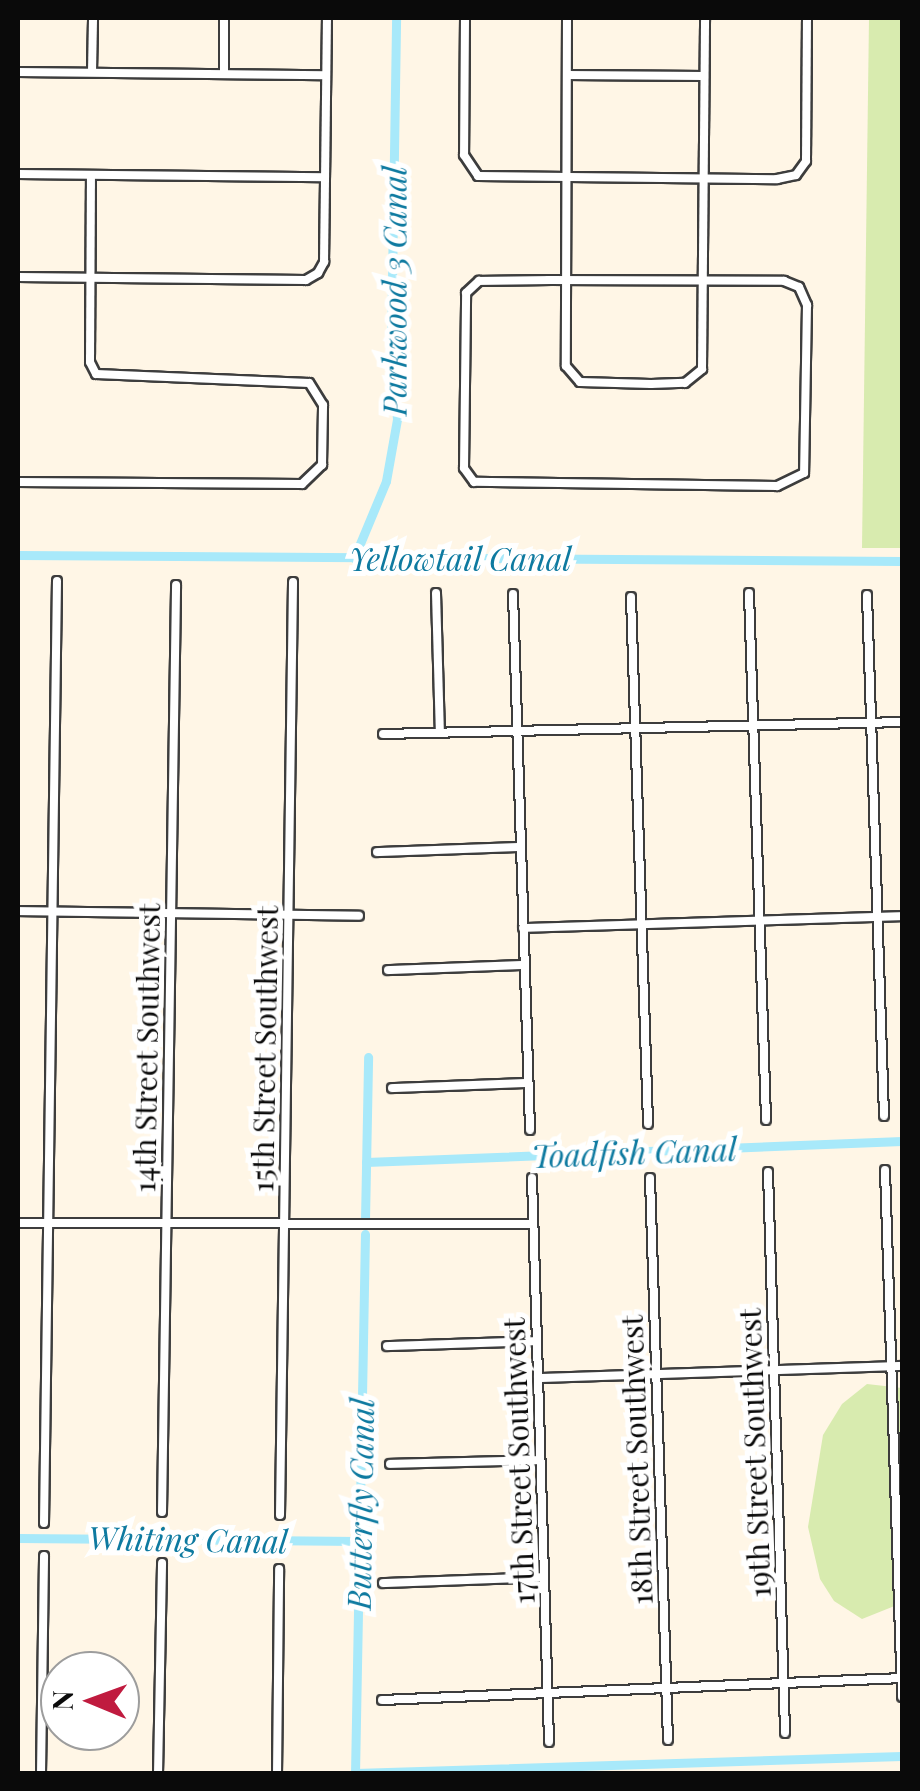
<!DOCTYPE html>
<html>
<head>
<meta charset="utf-8">
<style>
	body { margin:0 }
	#map { position:relative; width:920px; height:1791px; overflow:hidden; background:#fff6e6; font-family:"Playfair Display",serif }
	div>[style] { position:absolute }
	.green>* { inset:0; background:#d8ebaf }
	.canal>* { height:9px; margin:-4.5px; padding:0 4.5px; transform-origin:4.5px; border-radius:4.5px; background:#a8e9fa }
	.roads { filter:drop-shadow(2px 0 #3d3d3d) drop-shadow(-2px 0 #3d3d3d) drop-shadow(0 2px #3d3d3d) drop-shadow(0 -2px #3d3d3d) }
	.street>* { height:8px; margin:-4px; padding:0 4px; transform-origin:4px; border-radius:4px; background:#fff }
	span { translate:-50% -50%; white-space:nowrap; text-align:center; line-height:1.15; -webkit-text-stroke:10px #fff; paint-order:stroke }
	.street-label { font-size:30px; color:#0a0a0a }
	.water-label { font-size:32px; color:#0e7aa0; font-style:italic }
	.frame { position:absolute; inset:0; border:20px solid #0a0a0a; pointer-events:none }
	.north { position:absolute; left:40px; top:1651px; width:100px; height:100px; box-sizing:border-box; background:#fff; border:2px solid #9d9d9d; border-radius:50%; rotate:271deg; font-size:28px; font-weight:700; line-height:40px; text-align:center; color:#0a0a0a }
	.north::after { content:''; display:block; margin:auto; width:35px; height:45px; background:#c01b3f; clip-path:polygon(50% 0,100% 100%,50% 72%,0 100%) }
</style>
</head>
<body>
<div id="map">
	<div class="green">
		<div style="clip-path:polygon(869px 18px,902px 18px,902px 548px,862px 548px)"></div>
		<div style="clip-path:polygon(867px 1384px,902px 1388px,902px 1603px,862px 1619px,834px 1601px,820px 1579px,808px 1527px,823px 1435px,842px 1404px)"></div>
	</div>
	<div class="canal">
		<div style="left:18px;top:555px;width:884px;rotate:0.39deg"></div>
		<div style="left:354px;top:558px;width:83px;rotate:-67.4deg"></div>
		<div style="left:386px;top:481px;width:63px;rotate:-79.9deg"></div>
		<div style="left:397px;top:419px;width:75px;rotate:-94.6deg"></div>
		<div style="left:391px;top:344px;width:326px;rotate:-89.1deg"></div>
		<div style="left:366px;top:1162px;width:536px;rotate:-2.24deg"></div>
		<div style="left:365px;top:1220px;width:163px;rotate:-88.9deg"></div>
		<div style="left:365px;top:1234px;width:539px;rotate:91.06deg"></div>
		<div style="left:355px;top:1773px;width:547px;rotate:-1.78deg"></div>
		<div style="left:18px;top:1538px;width:341px;rotate:0.5deg"></div>
	</div>
	<div class="roads">
		<div class="street">
			<div style="left:465px;top:18px;width:137px;rotate:90.4deg"></div>
			<div style="left:464px;top:155px;width:25px;rotate:56deg"></div>
			<div style="left:478px;top:176px;width:299px;rotate:0.6deg"></div>
			<div style="left:777px;top:179px;width:19px;rotate:-12deg"></div>
			<div style="left:796px;top:175px;width:17px;rotate:-54deg"></div>
			<div style="left:806px;top:161px;width:143px;rotate:-89.6deg"></div>
			<div style="left:567px;top:18px;width:348px;rotate:90.2deg"></div>
			<div style="left:566px;top:366px;width:21px;rotate:49deg"></div>
			<div style="left:580px;top:382px;width:71px;rotate:1.6deg"></div>
			<div style="left:651px;top:384px;width:34px;rotate:-2deg"></div>
			<div style="left:685px;top:383px;width:22px;rotate:-39deg"></div>
			<div style="left:702px;top:369px;width:351px;rotate:-89.5deg"></div>
			<div style="left:18px;top:72px;width:308px;rotate:0.6deg"></div>
			<div style="left:92px;top:72px;width:54px;rotate:-88.9deg"></div>
			<div style="left:224px;top:73px;width:55px;rotate:-90deg"></div>
			<div style="left:567px;top:75px;width:137px;rotate:0.4deg"></div>
			<div style="left:18px;top:174px;width:307px;rotate:0.6deg"></div>
			<div style="left:18px;top:277px;width:288px;rotate:0.6deg"></div>
			<div style="left:306px;top:280px;width:14px;rotate:-30deg"></div>
			<div style="left:318px;top:273px;width:13px;rotate:-61deg"></div>
			<div style="left:324px;top:262px;width:244px;rotate:-89.3deg"></div>
			<div style="left:548px;top:280px;width:236px;rotate:0.2deg"></div>
			<div style="left:784px;top:281px;width:16px;rotate:22deg"></div>
			<div style="left:799px;top:287px;width:20px;rotate:66deg"></div>
			<div style="left:807px;top:305px;width:168px;rotate:91deg"></div>
			<div style="left:804px;top:473px;width:30px;rotate:154deg"></div>
			<div style="left:777px;top:486px;width:303px;rotate:-179.2deg"></div>
			<div style="left:474px;top:482px;width:17px;rotate:-126deg"></div>
			<div style="left:464px;top:468px;width:175px;rotate:-89.3deg"></div>
			<div style="left:466px;top:293px;width:18px;rotate:-43deg"></div>
			<div style="left:479px;top:281px;width:69px;rotate:-0.8deg"></div>
			<div style="left:18px;top:482px;width:284px;rotate:0.4deg"></div>
			<div style="left:302px;top:484px;width:28px;rotate:-44deg"></div>
			<div style="left:322px;top:465px;width:60px;rotate:-89deg"></div>
			<div style="left:323px;top:405px;width:26px;rotate:-122deg"></div>
			<div style="left:309px;top:383px;width:213px;rotate:-177.6deg"></div>
			<div style="left:96px;top:374px;width:13px;rotate:-117deg"></div>
			<div style="left:90px;top:362px;width:187px;rotate:-89.7deg"></div>
			<div style="left:436px;top:593px;width:139px;rotate:88.4deg"></div>
			<div style="left:749px;top:593px;width:527px;rotate:88.15deg"></div>
			<div style="left:513px;top:594px;width:536px;rotate:88.18deg"></div>
			<div style="left:867px;top:595px;width:521px;rotate:88.13deg"></div>
			<div style="left:631px;top:597px;width:527px;rotate:88.15deg"></div>
			<div style="left:383px;top:734px;width:519px;rotate:-1.32deg"></div>
			<div style="left:377px;top:852px;width:144px;rotate:-2deg"></div>
			<div style="left:18px;top:911px;width:341px;rotate:0.8deg"></div>
			<div style="left:523px;top:928px;width:379px;rotate:-1.8deg"></div>
			<div style="left:388px;top:970px;width:136px;rotate:-2.1deg"></div>
			<div style="left:392px;top:1088px;width:136px;rotate:-2.1deg"></div>
			<div style="left:885px;top:1170px;width:527px;rotate:88.15deg"></div>
			<div style="left:768px;top:1172px;width:561px;rotate:88.26deg"></div>
			<div style="left:532px;top:1178px;width:564px;rotate:88.27deg"></div>
			<div style="left:650px;top:1178px;width:562px;rotate:88.17deg"></div>
			<div style="left:18px;top:1223px;width:515px;rotate:0.11deg"></div>
			<div style="left:387px;top:1346px;width:149px;rotate:-1.9deg"></div>
			<div style="left:538px;top:1378px;width:364px;rotate:-1.9deg"></div>
			<div style="left:390px;top:1464px;width:150px;rotate:-1.5deg"></div>
			<div style="left:162px;top:1512px;width:927px;rotate:-89.13deg"></div>
			<div style="left:280px;top:1515px;width:933px;rotate:-89.2deg"></div>
			<div style="left:44px;top:1523px;width:942px;rotate:-89.21deg"></div>
			<div style="left:383px;top:1583px;width:161px;rotate:-2.1deg"></div>
			<div style="left:382px;top:1700px;width:520px;rotate:-2.42deg"></div>
			<div style="left:41px;top:1774px;width:218px;rotate:-89.2deg"></div>
			<div style="left:158px;top:1774px;width:211px;rotate:-88.9deg"></div>
			<div style="left:277px;top:1774px;width:205px;rotate:-89.4deg"></div>
		</div>
	</div>
	<div class="street-label">
		<span style="left:146px;top:1048px;rotate:-89deg">14th Street Southwest</span>
		<span style="left:264px;top:1049px;rotate:-89deg">15th Street Southwest</span>
		<span style="left:754px;top:1453px;rotate:-92deg">19th Street Southwest</span>
		<span style="left:636px;top:1460px;rotate:-92deg">18th Street Southwest</span>
		<span style="left:518px;top:1461px;rotate:-92deg">17th Street Southwest</span>
	</div>
	<div class="water-label">
		<span style="left:394px;top:291px;rotate:-90deg">Parkwood 3 Canal</span>
		<span style="left:460px;top:558px">Yellowtail Canal</span>
		<span style="left:634px;top:1152px;rotate:-2deg">Toadfish Canal</span>
		<span style="left:360px;top:1504px;rotate:-89deg">Butterfly Canal</span>
		<span style="left:188px;top:1539px;rotate:1deg">Whiting Canal</span>
	</div>
	<div class="frame"></div>
	<div class="north">N</div>
</div>
</body>
</html>
